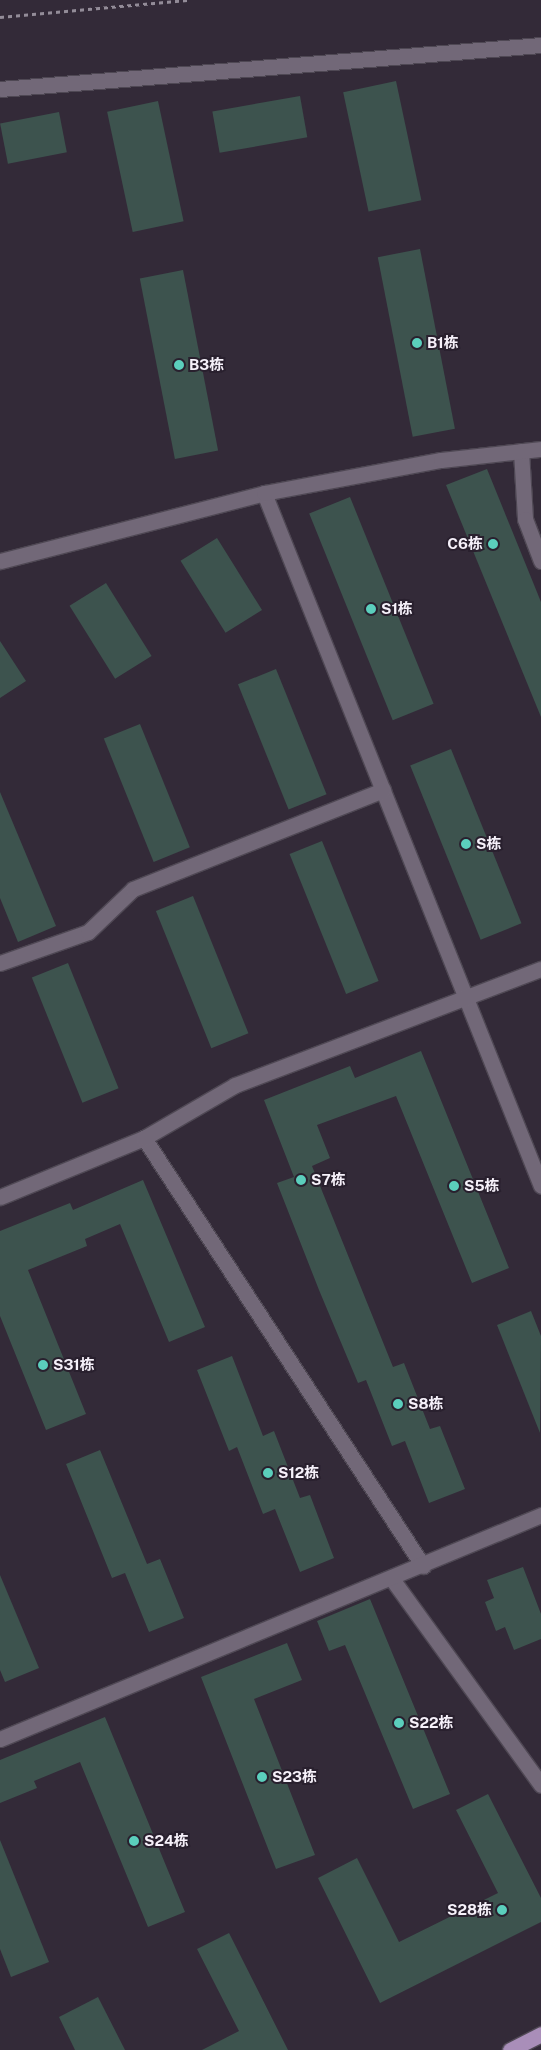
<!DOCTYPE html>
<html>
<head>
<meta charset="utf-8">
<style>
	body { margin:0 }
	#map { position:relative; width:541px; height:2050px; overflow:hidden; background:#332a38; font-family:"Public Sans","Noto Sans SC",sans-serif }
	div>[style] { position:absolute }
	.building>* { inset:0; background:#3d534e; transform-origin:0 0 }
	.path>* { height:3px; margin-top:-1.5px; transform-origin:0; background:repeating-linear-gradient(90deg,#938c98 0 4px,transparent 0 8px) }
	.roads { filter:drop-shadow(1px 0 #4f4854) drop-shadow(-1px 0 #4f4854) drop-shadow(0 1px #4f4854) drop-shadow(0 -1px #4f4854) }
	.minor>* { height:15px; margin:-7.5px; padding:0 7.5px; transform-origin:7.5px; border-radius:7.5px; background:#726878 }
	.major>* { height:15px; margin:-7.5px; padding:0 7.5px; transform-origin:7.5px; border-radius:7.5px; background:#a98eb9 }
	.dots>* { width:14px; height:14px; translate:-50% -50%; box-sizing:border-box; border:2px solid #29202e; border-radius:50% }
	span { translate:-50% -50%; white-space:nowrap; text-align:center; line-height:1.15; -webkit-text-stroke:4px #29202e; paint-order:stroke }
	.poi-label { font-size:15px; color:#f6f1fa; font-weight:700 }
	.left { translate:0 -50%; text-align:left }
	.right { translate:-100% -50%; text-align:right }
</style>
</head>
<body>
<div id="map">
	<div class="building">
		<div style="left:396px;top:81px;width:122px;height:54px;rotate:78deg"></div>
		<div style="left:300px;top:96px;width:42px;height:89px;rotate:80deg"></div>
		<div style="left:158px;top:101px;width:123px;height:52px;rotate:78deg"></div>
		<div style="left:59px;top:112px;width:41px;height:60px;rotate:79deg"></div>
		<div style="left:420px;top:249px;width:183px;height:43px;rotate:79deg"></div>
		<div style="left:183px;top:270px;width:184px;height:44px;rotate:79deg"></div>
		<div style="clip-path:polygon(487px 469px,541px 602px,541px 717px,446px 485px)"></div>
		<div style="left:350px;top:497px;width:223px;height:44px;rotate:68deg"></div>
		<div style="left:217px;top:538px;width:85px;height:43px;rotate:58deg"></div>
		<div style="left:106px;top:583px;width:86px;height:43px;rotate:58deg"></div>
		<div style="clip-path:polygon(0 641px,26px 681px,0 698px)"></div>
		<div style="left:276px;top:669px;width:135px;height:41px;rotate:68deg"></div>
		<div style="left:140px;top:724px;width:133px;height:39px;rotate:68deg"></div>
		<div style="left:451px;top:749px;width:188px;height:44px;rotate:68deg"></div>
		<div style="clip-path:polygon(0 792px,56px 926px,18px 942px,0 898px)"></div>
		<div style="left:322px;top:841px;width:151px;height:35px;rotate:68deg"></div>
		<div style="left:193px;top:896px;width:148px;height:40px;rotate:68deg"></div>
		<div style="left:68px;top:963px;width:135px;height:39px;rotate:68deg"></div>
		<div style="clip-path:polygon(421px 1051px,509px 1268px,472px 1283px,396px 1096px,317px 1125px,330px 1158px,312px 1166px,393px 1367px,404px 1363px,430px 1429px,440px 1426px,465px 1489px,429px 1503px,405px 1441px,392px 1446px,366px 1380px,358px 1383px,319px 1290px,277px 1183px,294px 1177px,264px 1100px,350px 1066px,355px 1078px)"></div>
		<div style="clip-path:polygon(143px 1180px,205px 1327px,169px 1342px,120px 1224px,85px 1239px,87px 1246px,28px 1270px,86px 1414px,46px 1430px,0 1316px,0 1231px,70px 1203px,73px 1210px)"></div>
		<div style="clip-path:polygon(531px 1311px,541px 1336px,540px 1433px,497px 1325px)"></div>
		<div style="clip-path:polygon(232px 1356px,263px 1436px,274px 1431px,300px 1498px,310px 1495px,334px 1558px,300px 1572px,275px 1509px,263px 1514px,237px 1447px,229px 1451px,197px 1370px)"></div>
		<div style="clip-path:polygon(100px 1450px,147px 1564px,160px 1559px,184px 1618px,149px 1632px,125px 1573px,112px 1578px,66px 1464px)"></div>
		<div style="clip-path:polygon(523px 1567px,541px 1614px,541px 1639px,514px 1650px,505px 1627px,496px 1631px,485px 1602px,494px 1598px,487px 1580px)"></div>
		<div style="clip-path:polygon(0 1575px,39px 1668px,5px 1682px,0 1670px)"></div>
		<div style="clip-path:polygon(370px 1599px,450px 1794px,413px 1809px,345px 1645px,329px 1651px,317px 1621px)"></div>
		<div style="clip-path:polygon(287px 1643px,302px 1680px,254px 1699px,315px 1855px,276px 1869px,201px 1677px)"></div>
		<div style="clip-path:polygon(105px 1717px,185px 1912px,148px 1927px,80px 1762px,34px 1781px,37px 1788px,0 1803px,0 1760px)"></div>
		<div style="clip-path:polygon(488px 1794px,541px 1898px,541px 1922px,380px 2003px,318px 1878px,357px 1858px,399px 1942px,498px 1893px,456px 1810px)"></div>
		<div style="clip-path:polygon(0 1840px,49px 1962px,11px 1977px,0 1949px)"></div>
		<div style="clip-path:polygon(229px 1933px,288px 2050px,202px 2050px,239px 2031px,197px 1949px)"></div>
		<div style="clip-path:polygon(98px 1997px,125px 2050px,75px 2050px,59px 2017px)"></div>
	</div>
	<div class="path">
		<div style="left:0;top:17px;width:188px;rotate:-5.2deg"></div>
	</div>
	<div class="roads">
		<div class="minor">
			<div style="left:0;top:89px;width:543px;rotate:-4.65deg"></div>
			<div style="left:521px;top:451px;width:68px;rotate:86.6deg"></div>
			<div style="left:525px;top:519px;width:45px;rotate:69.1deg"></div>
			<div style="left:264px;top:493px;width:746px;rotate:68.21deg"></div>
			<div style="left:0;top:561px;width:273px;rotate:-14.4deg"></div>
			<div style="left:264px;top:493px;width:180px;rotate:-10.6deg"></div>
			<div style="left:441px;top:460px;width:101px;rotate:-6.3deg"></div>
			<div style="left:0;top:963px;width:93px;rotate:-19.4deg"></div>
			<div style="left:88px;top:932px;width:62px;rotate:-43.7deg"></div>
			<div style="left:133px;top:889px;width:269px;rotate:-21.6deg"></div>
			<div style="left:144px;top:1138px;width:511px;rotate:56.9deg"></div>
			<div style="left:0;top:1197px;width:156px;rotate:-22.3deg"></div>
			<div style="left:144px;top:1138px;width:105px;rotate:-30.2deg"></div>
			<div style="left:235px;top:1085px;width:327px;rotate:-20.8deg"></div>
			<div style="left:392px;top:1579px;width:254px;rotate:54.1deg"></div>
			<div style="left:0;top:1739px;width:586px;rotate:-22.49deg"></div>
		</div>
		<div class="major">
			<div style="left:510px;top:2050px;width:35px;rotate:-27deg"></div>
		</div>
	</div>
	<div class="dots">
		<div style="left:417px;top:343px;background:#5bcebc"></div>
		<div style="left:179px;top:365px;background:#5bcebc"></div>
		<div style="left:493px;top:544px;background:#5bcebc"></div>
		<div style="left:371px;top:609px;background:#5bcebc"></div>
		<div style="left:466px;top:844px;background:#5bcebc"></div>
		<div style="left:301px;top:1180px;background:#5bcebc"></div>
		<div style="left:454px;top:1186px;background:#5bcebc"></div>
		<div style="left:43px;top:1365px;background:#5bcebc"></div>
		<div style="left:398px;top:1404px;background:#5bcebc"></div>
		<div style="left:268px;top:1473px;background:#5bcebc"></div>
		<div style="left:399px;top:1723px;background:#5bcebc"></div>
		<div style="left:262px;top:1777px;background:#5bcebc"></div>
		<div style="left:134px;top:1841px;background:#5bcebc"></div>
		<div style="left:502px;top:1910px;background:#5bcebc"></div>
	</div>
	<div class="poi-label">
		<span class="left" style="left:427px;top:343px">B1栋</span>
		<span class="left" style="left:189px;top:365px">B3栋</span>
		<span class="right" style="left:483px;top:544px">C6栋</span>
		<span class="left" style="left:381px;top:609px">S1栋</span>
		<span class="left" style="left:476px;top:844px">S栋</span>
		<span class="left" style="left:311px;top:1180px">S7栋</span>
		<span class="left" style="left:464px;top:1186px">S5栋</span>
		<span class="left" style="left:53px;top:1365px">S31栋</span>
		<span class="left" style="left:408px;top:1404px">S8栋</span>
		<span class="left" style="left:278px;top:1473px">S12栋</span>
		<span class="left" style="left:409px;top:1723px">S22栋</span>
		<span class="left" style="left:272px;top:1777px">S23栋</span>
		<span class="left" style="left:144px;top:1841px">S24栋</span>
		<span class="right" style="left:492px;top:1910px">S28栋</span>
	</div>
</div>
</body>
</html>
